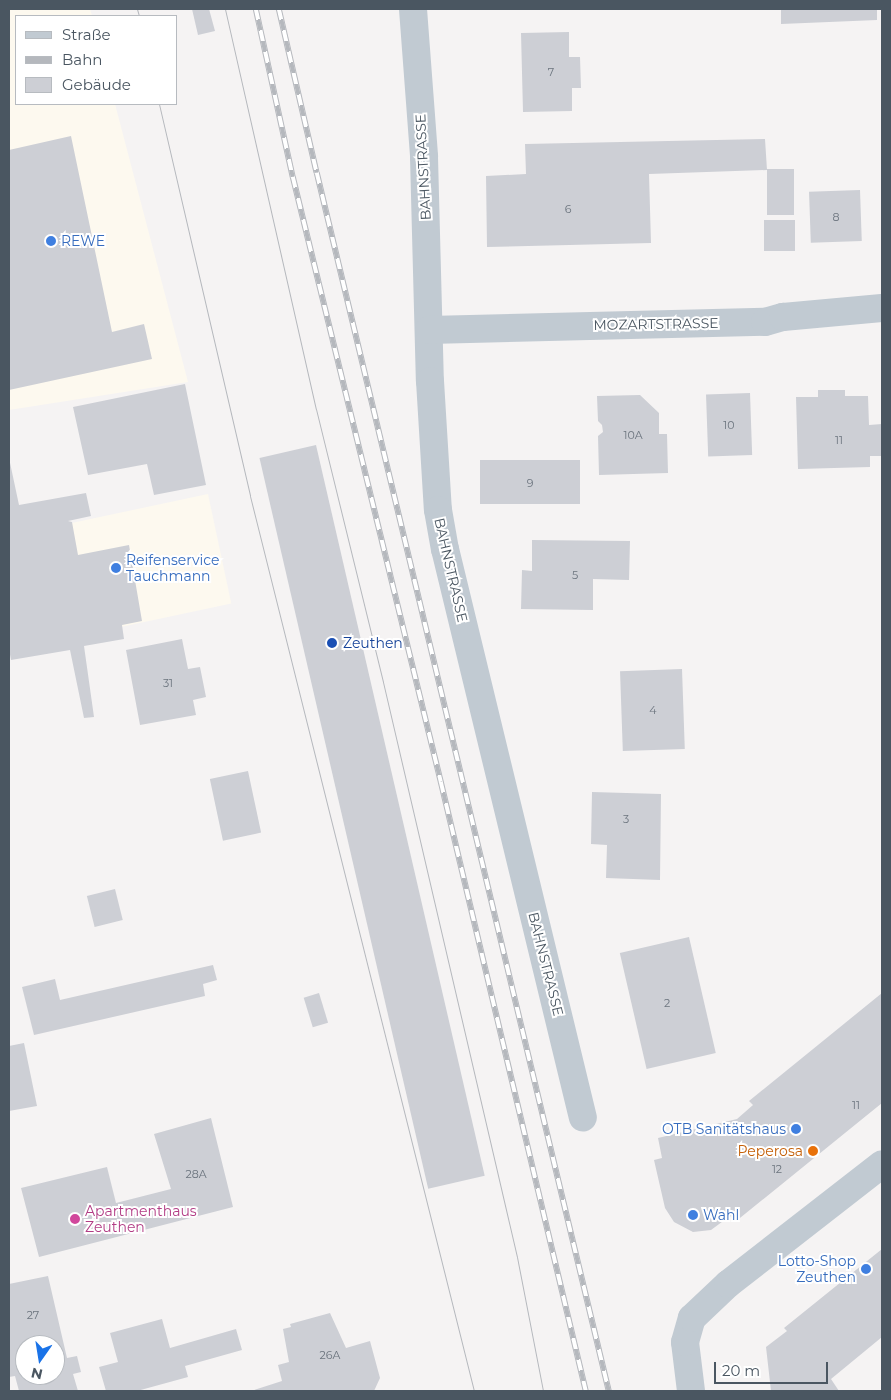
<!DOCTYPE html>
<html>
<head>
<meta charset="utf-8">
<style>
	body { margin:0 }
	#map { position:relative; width:891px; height:1400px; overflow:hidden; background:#f5f3f3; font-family:Montserrat,sans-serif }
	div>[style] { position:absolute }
	.commercial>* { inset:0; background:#fdf9ef; transform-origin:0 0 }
	.building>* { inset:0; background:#cdcfd5; transform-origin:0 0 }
	.minor>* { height:28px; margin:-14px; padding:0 14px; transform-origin:14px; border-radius:14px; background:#c1cad2 }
	.tram>* { height:1px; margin:-0.5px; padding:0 0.5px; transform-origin:0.5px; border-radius:0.5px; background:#b5b8bd }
	.rail>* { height:5.5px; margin-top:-2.75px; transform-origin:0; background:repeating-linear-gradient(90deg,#fff 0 11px,#b5b8bd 0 22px); box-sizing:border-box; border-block:1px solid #b5b8bd }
	.dots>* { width:14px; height:14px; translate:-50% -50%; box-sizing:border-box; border:2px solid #fff; border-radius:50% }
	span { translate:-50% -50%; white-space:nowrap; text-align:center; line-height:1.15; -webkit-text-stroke:4px #fff; paint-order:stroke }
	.number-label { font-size:11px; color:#6b747e }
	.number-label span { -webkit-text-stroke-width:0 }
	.street-label { font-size:14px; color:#4a5661 }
	.shop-label { font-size:14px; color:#366cbe }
	.left { translate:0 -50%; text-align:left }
	.right { translate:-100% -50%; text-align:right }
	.transit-label { font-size:14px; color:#164399 }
	.food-label { font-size:14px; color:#c56008 }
	.hotel-label { font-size:14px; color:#b23c85 }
	.frame { position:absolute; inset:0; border:10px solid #4a5661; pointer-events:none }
	.legend { position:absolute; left:15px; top:15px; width:162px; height:90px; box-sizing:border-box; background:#fff; border:1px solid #b7bbc0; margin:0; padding:6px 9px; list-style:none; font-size:15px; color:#4a5661 }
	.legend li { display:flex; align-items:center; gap:10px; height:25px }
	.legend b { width:25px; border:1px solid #b7bbc0 }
	.north { position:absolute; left:15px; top:1335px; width:50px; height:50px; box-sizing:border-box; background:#fff; border:1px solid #b7bbc0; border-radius:50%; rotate:193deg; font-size:14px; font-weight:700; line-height:20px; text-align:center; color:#4a5661 }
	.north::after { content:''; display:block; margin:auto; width:18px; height:22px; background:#1a73e8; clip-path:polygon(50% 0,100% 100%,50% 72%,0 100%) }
	.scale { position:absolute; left:714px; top:1362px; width:114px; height:22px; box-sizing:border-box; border:2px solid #4a5661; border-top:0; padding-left:6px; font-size:15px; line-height:18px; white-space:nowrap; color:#4a5661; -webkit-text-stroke:4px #fff; paint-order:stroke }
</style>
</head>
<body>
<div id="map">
	<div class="commercial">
		<div style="clip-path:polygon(9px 9px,90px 9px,92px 16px,16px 16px,16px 104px,115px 104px,188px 382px,9px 410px)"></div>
		<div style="left:208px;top:494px;width:112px;height:203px;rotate:78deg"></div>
	</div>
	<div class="building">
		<div style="clip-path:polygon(192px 9px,209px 9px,215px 31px,198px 35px)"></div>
		<div style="clip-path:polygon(781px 9px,877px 9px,877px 20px,781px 24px)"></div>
		<div style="clip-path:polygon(569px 32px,569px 57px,580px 57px,581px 88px,572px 88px,572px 111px,523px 112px,521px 33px)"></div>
		<div style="clip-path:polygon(71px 136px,112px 332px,144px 324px,152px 359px,9px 390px,9px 150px)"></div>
		<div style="clip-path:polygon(765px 139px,767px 170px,649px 174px,651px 243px,487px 247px,486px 176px,526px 174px,525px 144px)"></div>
		<div style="left:794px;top:169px;width:46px;height:27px;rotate:90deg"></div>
		<div style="left:860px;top:190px;width:51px;height:51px;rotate:88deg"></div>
		<div style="left:764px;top:220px;width:31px;height:31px"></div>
		<div style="clip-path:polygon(185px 384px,206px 485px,154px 495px,147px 464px,88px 475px,73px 407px)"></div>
		<div style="clip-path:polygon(818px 390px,845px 390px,845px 396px,868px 396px,869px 425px,882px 424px,882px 456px,870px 456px,870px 467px,798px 469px,796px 397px,818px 397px)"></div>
		<div style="left:750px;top:393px;width:62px;height:44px;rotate:88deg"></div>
		<div style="clip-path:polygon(640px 395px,659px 413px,659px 434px,667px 434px,668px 473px,599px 475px,598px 436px,603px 432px,602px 425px,598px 421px,597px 396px)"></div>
		<div style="left:316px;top:445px;width:750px;height:58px;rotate:77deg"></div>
		<div style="clip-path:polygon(9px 458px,19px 505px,86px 493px,91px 516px,68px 521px,72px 522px,78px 555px,129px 545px,142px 621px,122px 625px,124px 639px,84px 646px,94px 717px,84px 718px,70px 650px,11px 660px,9px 649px)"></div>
		<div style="left:580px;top:460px;width:44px;height:100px;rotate:90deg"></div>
		<div style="clip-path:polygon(532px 540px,630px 541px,629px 580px,593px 579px,593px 610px,521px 609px,522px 570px,532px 571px)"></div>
		<div style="clip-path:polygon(182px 639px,188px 669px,200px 667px,206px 697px,193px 700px,196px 715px,140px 725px,126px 650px)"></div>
		<div style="left:682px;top:669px;width:80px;height:62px;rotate:88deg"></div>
		<div style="left:248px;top:771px;width:63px;height:39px;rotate:78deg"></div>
		<div style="clip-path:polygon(592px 792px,661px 794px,660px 880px,606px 878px,607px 845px,591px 844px)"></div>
		<div style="left:115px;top:889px;width:32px;height:29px;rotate:76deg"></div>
		<div style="left:689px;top:937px;width:119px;height:71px;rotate:77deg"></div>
		<div style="clip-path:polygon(213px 965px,217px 980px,203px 984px,205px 996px,34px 1035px,22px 987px,55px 979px,60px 1000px)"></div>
		<div style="left:319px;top:993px;width:31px;height:16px;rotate:73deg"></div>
		<div style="clip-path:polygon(882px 993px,882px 1103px,735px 1222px,730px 1216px,711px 1230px,693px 1232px,674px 1222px,665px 1208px,654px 1160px,662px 1158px,658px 1138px,737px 1119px,753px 1105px,749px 1101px)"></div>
		<div style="clip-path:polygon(24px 1043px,37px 1106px,9px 1111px,9px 1046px)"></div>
		<div style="clip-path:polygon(211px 1118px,233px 1207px,39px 1257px,21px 1188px,107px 1167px,116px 1203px,171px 1189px,154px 1134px)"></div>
		<div style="clip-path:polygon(882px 1249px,882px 1337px,831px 1379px,839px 1391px,771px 1391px,766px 1347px,787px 1331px,784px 1328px)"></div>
		<div style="clip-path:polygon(evenodd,48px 1276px,67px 1358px,77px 1356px,81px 1372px,73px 1374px,78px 1391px,19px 1391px,15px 1376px,9px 1377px,9px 1284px,48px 1276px,25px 1345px,55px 1345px,55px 1375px,25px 1375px,25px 1345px)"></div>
		<div style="clip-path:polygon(330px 1313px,346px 1348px,370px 1341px,380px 1378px,374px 1391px,251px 1391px,282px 1381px,278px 1365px,289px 1362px,283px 1329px,291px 1327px,290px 1324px)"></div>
		<div style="clip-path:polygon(162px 1319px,170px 1348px,236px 1329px,242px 1350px,185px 1366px,188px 1377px,137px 1391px,106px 1391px,99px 1367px,118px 1362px,110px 1333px)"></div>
	</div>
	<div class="minor">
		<div style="left:413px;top:9px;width:148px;rotate:85.7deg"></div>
		<div style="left:424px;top:157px;width:224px;rotate:88.5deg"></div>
		<div style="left:430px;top:381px;width:129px;rotate:86.5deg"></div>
		<div style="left:438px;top:510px;width:40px;rotate:80deg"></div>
		<div style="left:445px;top:549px;width:585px;rotate:76.37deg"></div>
		<div style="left:429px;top:330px;width:336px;rotate:-1.4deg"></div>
		<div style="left:765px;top:322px;width:19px;rotate:-16deg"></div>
		<div style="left:783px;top:317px;width:99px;rotate:-5.2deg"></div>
		<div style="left:691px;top:1391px;width:49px;rotate:-97deg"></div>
		<div style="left:685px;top:1342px;width:25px;rotate:-74deg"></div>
		<div style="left:692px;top:1318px;width:50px;rotate:-43.4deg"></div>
		<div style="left:728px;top:1284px;width:195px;rotate:-37.9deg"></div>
	</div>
	<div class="tram">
		<div style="left:137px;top:9px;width:7px;rotate:74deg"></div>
		<div style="left:225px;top:9px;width:410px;rotate:77.2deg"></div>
		<div style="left:316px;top:409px;width:281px;rotate:76.2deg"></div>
		<div style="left:383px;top:682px;width:590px;rotate:76.88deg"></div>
		<div style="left:517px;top:1257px;width:136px;rotate:79deg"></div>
		<div style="left:159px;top:104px;width:402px;rotate:76.9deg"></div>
		<div style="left:250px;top:496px;width:923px;rotate:75.95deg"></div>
	</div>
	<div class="rail">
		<div style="left:256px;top:9px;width:172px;rotate:77.6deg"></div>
		<div style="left:293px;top:177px;width:623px;rotate:76.25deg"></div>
		<div style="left:441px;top:782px;width:626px;rotate:76.61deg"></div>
		<div style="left:279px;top:9px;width:168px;rotate:77deg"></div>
		<div style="left:317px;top:173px;width:1253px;rotate:76.52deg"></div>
	</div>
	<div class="dots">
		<div style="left:51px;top:241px;background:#3f7fe0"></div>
		<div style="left:116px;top:568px;background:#3f7fe0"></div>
		<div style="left:332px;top:643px;background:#1a4fb4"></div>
		<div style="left:796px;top:1129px;background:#3f7fe0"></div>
		<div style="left:813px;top:1151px;background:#e8710a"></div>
		<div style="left:693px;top:1215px;background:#3f7fe0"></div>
		<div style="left:75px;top:1219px;background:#d1479c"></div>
		<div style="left:866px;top:1269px;background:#3f7fe0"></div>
	</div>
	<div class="number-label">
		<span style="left:551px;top:72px">7</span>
		<span style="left:568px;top:209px">6</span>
		<span style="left:836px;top:217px">8</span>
		<span style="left:729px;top:425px">10</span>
		<span style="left:633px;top:435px">10A</span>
		<span style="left:839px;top:440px">11</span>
		<span style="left:530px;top:483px">9</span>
		<span style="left:575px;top:575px">5</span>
		<span style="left:168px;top:683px">31</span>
		<span style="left:653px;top:710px">4</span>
		<span style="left:626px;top:819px">3</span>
		<span style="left:667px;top:1003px">2</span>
		<span style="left:856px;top:1105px">11</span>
		<span style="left:777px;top:1169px">12</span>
		<span style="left:196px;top:1174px">28A</span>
		<span style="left:33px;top:1315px">27</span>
		<span style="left:330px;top:1355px">26A</span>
	</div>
	<div class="street-label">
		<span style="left:423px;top:167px;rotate:-93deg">BAHNSTRASSE</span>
		<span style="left:656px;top:324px;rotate:-1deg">MOZARTSTRASSE</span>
		<span style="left:451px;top:570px;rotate:77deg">BAHNSTRASSE</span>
		<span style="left:546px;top:964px;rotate:76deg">BAHNSTRASSE</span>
	</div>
	<div class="shop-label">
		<span class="left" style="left:61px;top:241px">REWE</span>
		<span class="left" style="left:126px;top:568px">Reifenservice<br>Tauchmann</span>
		<span class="right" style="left:786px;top:1129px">OTB Sanitätshaus</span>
		<span class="left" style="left:703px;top:1215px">Wahl</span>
		<span class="right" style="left:856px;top:1269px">Lotto-Shop<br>Zeuthen</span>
	</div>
	<div class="transit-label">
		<span class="left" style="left:343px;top:643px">Zeuthen</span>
	</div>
	<div class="food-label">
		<span class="right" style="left:803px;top:1151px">Peperosa</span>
	</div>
	<div class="hotel-label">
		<span class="left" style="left:85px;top:1219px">Apartmenthaus<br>Zeuthen</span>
	</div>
	<div class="frame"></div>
	<ul class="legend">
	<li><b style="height:6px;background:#c1cad2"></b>Straße</li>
	<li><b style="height:6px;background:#b5b8bd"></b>Bahn</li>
	<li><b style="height:14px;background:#cdcfd5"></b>Gebäude</li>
	</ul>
	<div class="north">N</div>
	<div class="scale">20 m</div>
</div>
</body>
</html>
